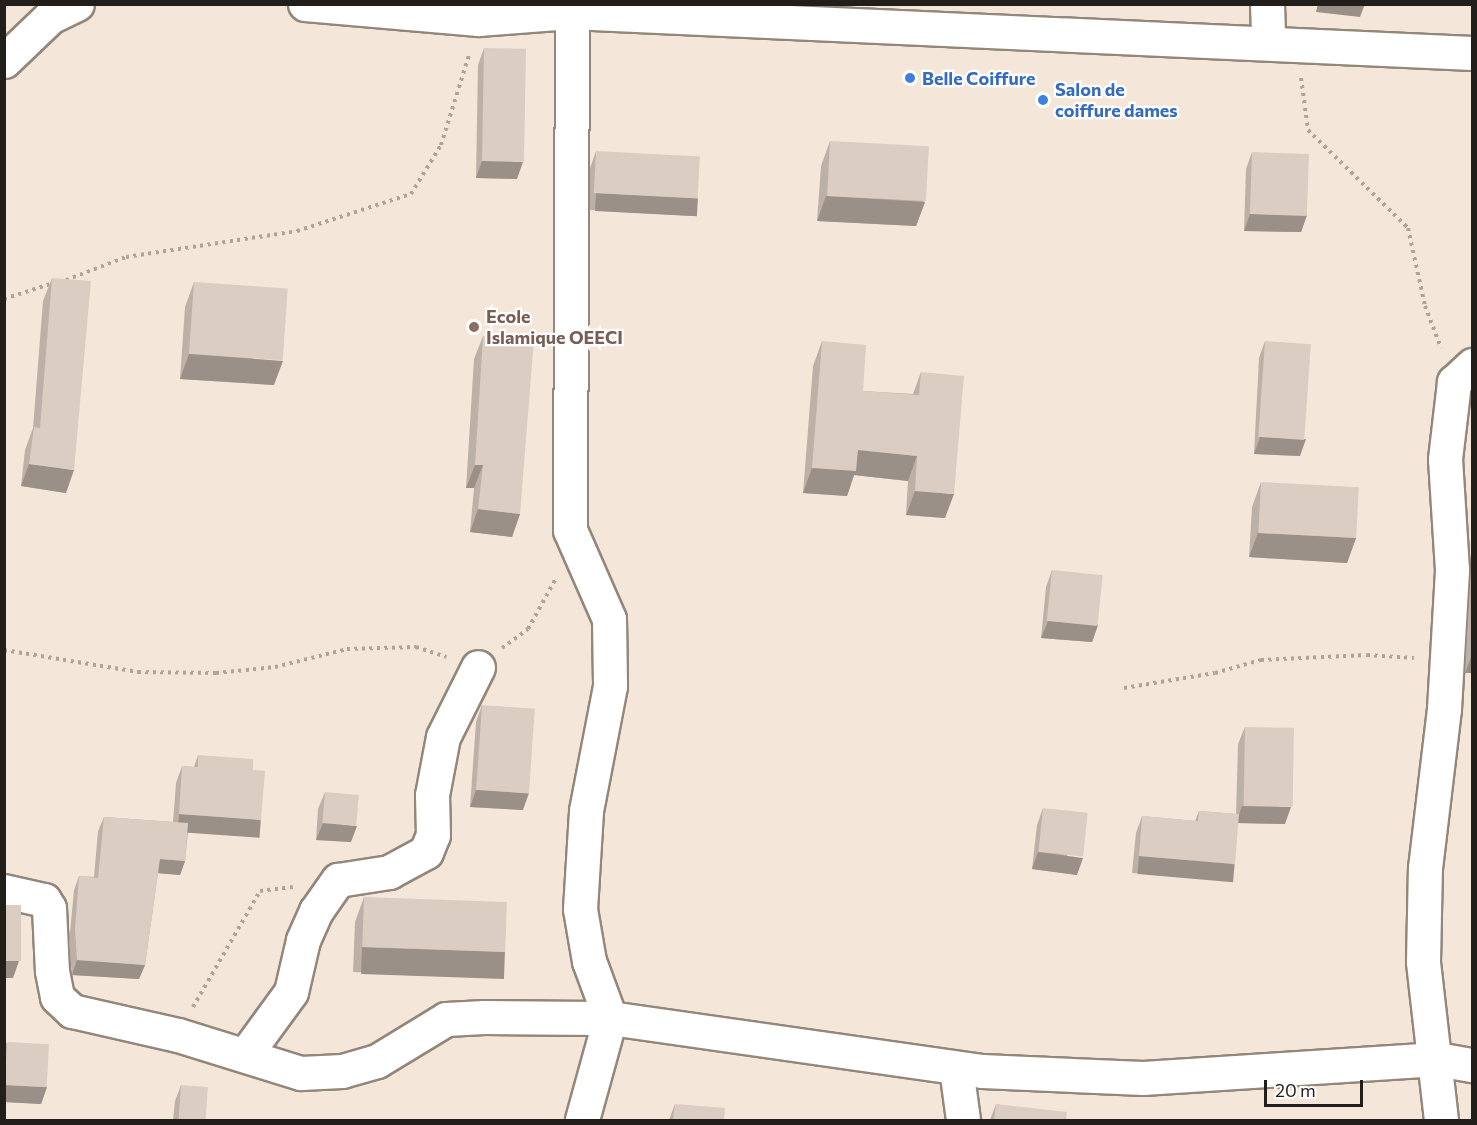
<!DOCTYPE html>
<html>
<head>
<meta charset="utf-8">
<style>
	body { margin:0 }
	#map { position:relative; width:1477px; height:1125px; overflow:hidden; background:#f4e7da; font-family:Commissioner,sans-serif }
	div>[style] { position:absolute }
	.path>* { height:4px; margin-top:-2px; transform-origin:0; background:repeating-linear-gradient(90deg,#aea49a 0 3px,transparent 0 7.5px) }
	.roads { filter:drop-shadow(2px 0 #93877b) drop-shadow(-2px 0 #93877b) drop-shadow(0 2px #93877b) drop-shadow(0 -2px #93877b) }
	.street>* { height:33px; margin:-16.5px; padding:0 16.5px; transform-origin:16.5px; border-radius:16.5px; background:#fff }
	.wall>* { inset:0; background:#bdb0a7 }
	.shaded-wall>* { inset:0; background:#9a9088; transform-origin:0 0 }
	.building>* { inset:0; background:#dccdc2; transform-origin:0 0 }
	.dots>* { width:16px; height:16px; translate:-50% -50%; box-sizing:border-box; border:3px solid #fff; border-radius:50% }
	span { translate:-50% -50%; white-space:nowrap; text-align:center; line-height:1.15; -webkit-text-stroke:4.5px #fff; paint-order:stroke }
	.shop-label { font-size:18px; color:#366cbe; font-weight:700 }
	.left { translate:0 -50%; text-align:left }
	.education-label { font-size:18px; color:#785e54; font-weight:700 }
	.frame { position:absolute; inset:0; border:6px solid #221e19; pointer-events:none }
	.scale { position:absolute; left:1264px; top:1080px; width:99px; height:27px; box-sizing:border-box; border:3px solid #221e19; border-top:0; padding-left:8px; font-size:18px; line-height:21px; white-space:nowrap; color:#221e19; -webkit-text-stroke:4px #fff; paint-order:stroke }
</style>
</head>
<body>
<div id="map">
	<div class="path">
		<div style="left:1301px;top:78px;width:52px;rotate:82.3deg"></div>
		<div style="left:1308px;top:130px;width:140px;rotate:44.4deg"></div>
		<div style="left:1408px;top:228px;width:80px;rotate:77.7deg"></div>
		<div style="left:1425px;top:306px;width:45px;rotate:69.1deg"></div>
		<div style="left:66px;top:280px;width:64px;rotate:-21deg"></div>
		<div style="left:126px;top:257px;width:173px;rotate:-8.6deg"></div>
		<div style="left:297px;top:231px;width:120px;rotate:-18deg"></div>
		<div style="left:411px;top:194px;width:57px;rotate:-58.5deg"></div>
		<div style="left:441px;top:145px;width:97px;rotate:-72.7deg"></div>
		<div style="left:4px;top:299px;width:52px;rotate:-18.1deg"></div>
		<div style="left:502px;top:648px;width:32px;rotate:-36deg"></div>
		<div style="left:528px;top:629px;width:56px;rotate:-61.1deg"></div>
		<div style="left:4px;top:650px;width:136px;rotate:9.3deg"></div>
		<div style="left:138px;top:672px;width:78px;rotate:0.7deg"></div>
		<div style="left:216px;top:673px;width:59px;rotate:-5.8deg"></div>
		<div style="left:275px;top:667px;width:74px;rotate:-14deg"></div>
		<div style="left:347px;top:649px;width:69px;rotate:-1.7deg"></div>
		<div style="left:416px;top:647px;width:32px;rotate:18deg"></div>
		<div style="left:1124px;top:688px;width:92px;rotate:-9.4deg"></div>
		<div style="left:1215px;top:673px;width:48px;rotate:-15.8deg"></div>
		<div style="left:1261px;top:660px;width:106px;rotate:-2.7deg"></div>
		<div style="left:1367px;top:655px;width:47px;rotate:3.7deg"></div>
		<div style="left:193px;top:1007px;width:134px;rotate:-60deg"></div>
		<div style="left:260px;top:891px;width:33px;rotate:-7deg"></div>
	</div>
	<div class="roads">
		<div class="street">
			<div style="left:305px;top:4px;width:174px;rotate:5deg"></div>
			<div style="left:478px;top:19px;width:92px;rotate:-4.4deg"></div>
			<div style="left:570px;top:12px;width:903px;rotate:2.6deg"></div>
			<div style="left:572px;top:4px;width:526px;rotate:90.22deg"></div>
			<div style="left:570px;top:530px;width:97px;rotate:66.3deg"></div>
			<div style="left:609px;top:619px;width:67px;rotate:89.1deg"></div>
			<div style="left:610px;top:686px;width:127px;rotate:100.9deg"></div>
			<div style="left:586px;top:811px;width:98px;rotate:93.5deg"></div>
			<div style="left:580px;top:909px;width:53px;rotate:80.2deg"></div>
			<div style="left:589px;top:961px;width:61px;rotate:69.8deg"></div>
			<div style="left:610px;top:1018px;width:106px;rotate:105.4deg"></div>
			<div style="left:1267px;top:4px;width:37px;rotate:88deg"></div>
			<div style="left:4px;top:61px;width:64px;rotate:-43.7deg"></div>
			<div style="left:50px;top:17px;width:30px;rotate:-26deg"></div>
			<div style="left:4px;top:891px;width:41px;rotate:12.7deg"></div>
			<div style="left:44px;top:900px;width:9px;rotate:58deg"></div>
			<div style="left:49px;top:908px;width:63px;rotate:87.3deg"></div>
			<div style="left:52px;top:971px;width:26px;rotate:79deg"></div>
			<div style="left:57px;top:997px;width:21px;rotate:43deg"></div>
			<div style="left:72px;top:1011px;width:109px;rotate:12.8deg"></div>
			<div style="left:178px;top:1035px;width:129px;rotate:17.2deg"></div>
			<div style="left:301px;top:1073px;width:41px;rotate:-2.8deg"></div>
			<div style="left:342px;top:1071px;width:36px;rotate:-16deg"></div>
			<div style="left:377px;top:1061px;width:81px;rotate:-31.3deg"></div>
			<div style="left:446px;top:1019px;width:38px;rotate:-3deg"></div>
			<div style="left:484px;top:1017px;width:126px;rotate:0.5deg"></div>
			<div style="left:610px;top:1018px;width:376px;rotate:8.1deg"></div>
			<div style="left:982px;top:1071px;width:161px;rotate:2.5deg"></div>
			<div style="left:1143px;top:1078px;width:295px;rotate:-3.7deg"></div>
			<div style="left:1437px;top:1059px;width:36px;rotate:10deg"></div>
			<div style="left:245px;top:1055px;width:78px;rotate:-53.9deg"></div>
			<div style="left:291px;top:992px;width:53px;rotate:-77deg"></div>
			<div style="left:303px;top:940px;width:32px;rotate:-66deg"></div>
			<div style="left:316px;top:911px;width:38px;rotate:-55deg"></div>
			<div style="left:338px;top:880px;width:52px;rotate:-8.9deg"></div>
			<div style="left:389px;top:872px;width:42px;rotate:-28.4deg"></div>
			<div style="left:426px;top:852px;width:18px;rotate:-68deg"></div>
			<div style="left:433px;top:835px;width:40px;rotate:-91.4deg"></div>
			<div style="left:432px;top:795px;width:59px;rotate:-79.3deg"></div>
			<div style="left:443px;top:737px;width:78px;rotate:-63.4deg"></div>
			<div style="left:956px;top:1068px;width:52px;rotate:82.3deg"></div>
			<div style="left:1441px;top:1120px;width:160px;rotate:-96.5deg"></div>
			<div style="left:1423px;top:961px;width:93px;rotate:-88.8deg"></div>
			<div style="left:1425px;top:868px;width:160px;rotate:-83.2deg"></div>
			<div style="left:1444px;top:709px;width:139px;rotate:-86.7deg"></div>
			<div style="left:1452px;top:570px;width:111px;rotate:-93.6deg"></div>
			<div style="left:1445px;top:459px;width:78px;rotate:-83.3deg"></div>
			<div style="left:1454px;top:382px;width:25px;rotate:-43deg"></div>
		</div>
	</div>
	<div class="wall">
		<div style="clip-path:polygon(484px 48px,517px 179px,476px 178px,478px 65px)"></div>
		<div style="clip-path:polygon(830px 141px,925px 202px,916px 226px,817px 221px,821px 166px)"></div>
		<div style="clip-path:polygon(596px 151px,698px 199px,692px 216px,590px 210px,590px 168px)"></div>
		<div style="clip-path:polygon(1252px 152px,1307px 215px,1301px 232px,1244px 231px,1246px 169px)"></div>
		<div style="clip-path:polygon(52px 278px,66px 493px,21px 486px,25px 450px,33px 428px,43px 301px)"></div>
		<div style="clip-path:polygon(194px 282px,274px 385px,180px 379px,185px 307px)"></div>
		<div style="clip-path:polygon(483px 336px,520px 514px,512px 537px,470px 532px,474px 488px,466px 488px,474px 359px)"></div>
		<div style="clip-path:polygon(822px 341px,863px 391px,913px 394px,921px 372px,945px 518px,906px 515px,908px 481px,854px 475px,847px 496px,803px 493px,813px 366px)"></div>
		<div style="clip-path:polygon(1265px 341px,1300px 456px,1254px 454px,1259px 358px)"></div>
		<div style="clip-path:polygon(1261px 482px,1356px 538px,1347px 563px,1249px 557px,1252px 507px)"></div>
		<div style="clip-path:polygon(1473px 562px,1473px 673px,1465px 673px,1471px 567px)"></div>
		<div style="clip-path:polygon(1052px 570px,1098px 625px,1092px 642px,1041px 638px,1046px 587px)"></div>
		<div style="clip-path:polygon(482px 705px,523px 810px,470px 807px,476px 722px)"></div>
		<div style="clip-path:polygon(1245px 727px,1285px 824px,1238px 823px,1229px 881px,1132px 873px,1136px 833px,1142px 816px,1195px 821px,1199px 811px,1236px 814px,1238px 744px)"></div>
		<div style="clip-path:polygon(198px 755px,253px 770px,255px 837px,188px 832px,185px 861px,180px 875px,158px 873px,145px 965px,139px 979px,72px 975px,69px 943px,74px 890px,79px 876px,94px 877px,98px 831px,104px 817px,173px 822px,176px 783px,182px 766px,194px 767px)"></div>
		<div style="clip-path:polygon(325px 792px,351px 842px,316px 840px,318px 809px)"></div>
		<div style="clip-path:polygon(1043px 808px,1077px 875px,1032px 869px,1037px 825px)"></div>
		<div style="clip-path:polygon(364px 897px,505px 952px,496px 977px,353px 972px,355px 922px)"></div>
		<div style="clip-path:polygon(7px 1042px,47px 1087px,41px 1104px,4px 1102px,4px 1048px)"></div>
		<div style="clip-path:polygon(181px 1085px,206px 1120px,173px 1120px,175px 1101px)"></div>
		<div style="clip-path:polygon(675px 1104px,724px 1120px,669px 1120px)"></div>
		<div style="clip-path:polygon(996px 1104px,1066px 1120px,990px 1120px)"></div>
	</div>
	<div class="shaded-wall">
		<div style="clip-path:polygon(1318px 4px,1365px 4px,1360px 17px,1316px 12px)"></div>
		<div style="clip-path:polygon(482px 161px,523px 162px,517px 179px,476px 178px)"></div>
		<div style="left:596px;top:193px;width:102px;height:18px;rotate:3deg"></div>
		<div style="clip-path:polygon(826px 196px,925px 202px,916px 226px,817px 221px)"></div>
		<div style="clip-path:polygon(1250px 214px,1307px 215px,1301px 232px,1244px 231px)"></div>
		<div style="clip-path:polygon(189px 354px,283px 361px,274px 385px,180px 379px)"></div>
		<div style="clip-path:polygon(1260px 437px,1306px 439px,1300px 456px,1254px 454px)"></div>
		<div style="clip-path:polygon(858px 450px,917px 456px,908px 481px,854px 475px,847px 496px,803px 493px,812px 468px)"></div>
		<div style="clip-path:polygon(29px 464px,74px 470px,66px 493px,21px 486px)"></div>
		<div style="clip-path:polygon(475px 465px,483px 465px,474px 488px,466px 488px)"></div>
		<div style="clip-path:polygon(915px 491px,954px 494px,945px 518px,906px 515px)"></div>
		<div style="clip-path:polygon(478px 509px,520px 514px,512px 537px,470px 532px)"></div>
		<div style="clip-path:polygon(1258px 533px,1356px 538px,1347px 563px,1249px 557px)"></div>
		<div style="clip-path:polygon(1048px 621px,1098px 625px,1092px 642px,1041px 638px)"></div>
		<div style="clip-path:polygon(1473px 652px,1473px 673px,1465px 673px)"></div>
		<div style="clip-path:polygon(476px 790px,529px 793px,523px 810px,470px 807px)"></div>
		<div style="clip-path:polygon(1242px 806px,1291px 807px,1285px 824px,1236px 823px)"></div>
		<div style="left:179px;top:814px;width:82px;height:18px;rotate:4deg"></div>
		<div style="clip-path:polygon(323px 823px,357px 826px,351px 842px,316px 840px)"></div>
		<div style="clip-path:polygon(1038px 852px,1083px 858px,1077px 875px,1032px 869px)"></div>
		<div style="left:1139px;top:856px;width:96px;height:18px;rotate:5deg"></div>
		<div style="clip-path:polygon(160px 859px,185px 861px,180px 875px,155px 873px)"></div>
		<div style="left:362px;top:947px;width:143px;height:27px;rotate:2deg"></div>
		<div style="clip-path:polygon(77px 960px,145px 965px,139px 979px,72px 975px)"></div>
		<div style="clip-path:polygon(4px 961px,19px 961px,13px 978px,4px 978px)"></div>
		<div style="clip-path:polygon(4px 1085px,47px 1087px,41px 1104px,4px 1102px)"></div>
	</div>
	<div class="building">
		<div style="left:484px;top:48px;width:42px;height:113px;rotate:1deg"></div>
		<div style="left:830px;top:141px;width:99px;height:55px;rotate:3deg"></div>
		<div style="left:596px;top:151px;width:104px;height:42px;rotate:3deg"></div>
		<div style="left:1252px;top:152px;width:57px;height:62px;rotate:2deg"></div>
		<div style="clip-path:polygon(52px 278px,91px 281px,74px 470px,29px 464px,34px 427px,40px 428px)"></div>
		<div style="left:194px;top:282px;width:94px;height:72px;rotate:4deg"></div>
		<div style="clip-path:polygon(483px 336px,534px 339px,520px 514px,478px 509px,483px 465px,475px 465px)"></div>
		<div style="clip-path:polygon(822px 341px,866px 345px,863px 391px,919px 395px,921px 372px,964px 376px,954px 494px,915px 491px,917px 456px,858px 450px,856px 471px,812px 468px)"></div>
		<div style="left:1265px;top:341px;width:46px;height:96px;rotate:4deg"></div>
		<div style="left:1261px;top:482px;width:98px;height:51px;rotate:3deg"></div>
		<div style="left:1052px;top:570px;width:51px;height:51px;rotate:6deg"></div>
		<div style="left:482px;top:705px;width:53px;height:85px;rotate:4deg"></div>
		<div style="left:1245px;top:727px;width:49px;height:79px;rotate:1deg"></div>
		<div style="clip-path:polygon(198px 755px,253px 759px,253px 770px,265px 771px,261px 820px,179px 814px,182px 766px,198px 767px)"></div>
		<div style="left:325px;top:792px;width:34px;height:31px;rotate:5deg"></div>
		<div style="left:1043px;top:808px;width:45px;height:44px;rotate:6deg"></div>
		<div style="clip-path:polygon(1199px 811px,1239px 814px,1235px 864px,1139px 856px,1142px 816px,1198px 821px)"></div>
		<div style="clip-path:polygon(104px 817px,188px 823px,185px 861px,160px 859px,145px 965px,77px 960px,75px 929px,79px 876px,98px 878px)"></div>
		<div style="left:364px;top:897px;width:143px;height:50px;rotate:2deg"></div>
		<div style="left:4px;top:905px;width:17px;height:56px"></div>
		<div style="left:7px;top:1042px;width:42px;height:43px;rotate:3deg"></div>
		<div style="left:181px;top:1085px;width:27px;height:35px;rotate:4deg"></div>
		<div style="clip-path:polygon(675px 1104px,725px 1108px,724px 1120px,673px 1120px)"></div>
		<div style="clip-path:polygon(996px 1104px,1067px 1112px,1066px 1120px,994px 1120px)"></div>
	</div>
	<div class="dots">
		<div style="left:910px;top:78px;background:#3f7fe0"></div>
		<div style="left:1043px;top:100px;background:#3f7fe0"></div>
		<div style="left:474px;top:327px;background:#8d6e63"></div>
	</div>
	<div class="shop-label">
		<span class="left" style="left:922px;top:78px">Belle Coiffure</span>
		<span class="left" style="left:1055px;top:100px">Salon de<br>coiffure dames</span>
	</div>
	<div class="education-label">
		<span class="left" style="left:486px;top:327px">Ecole<br>Islamique OEECI</span>
	</div>
	<div class="frame"></div>
	<div class="scale">20 m</div>
</div>
</body>
</html>
